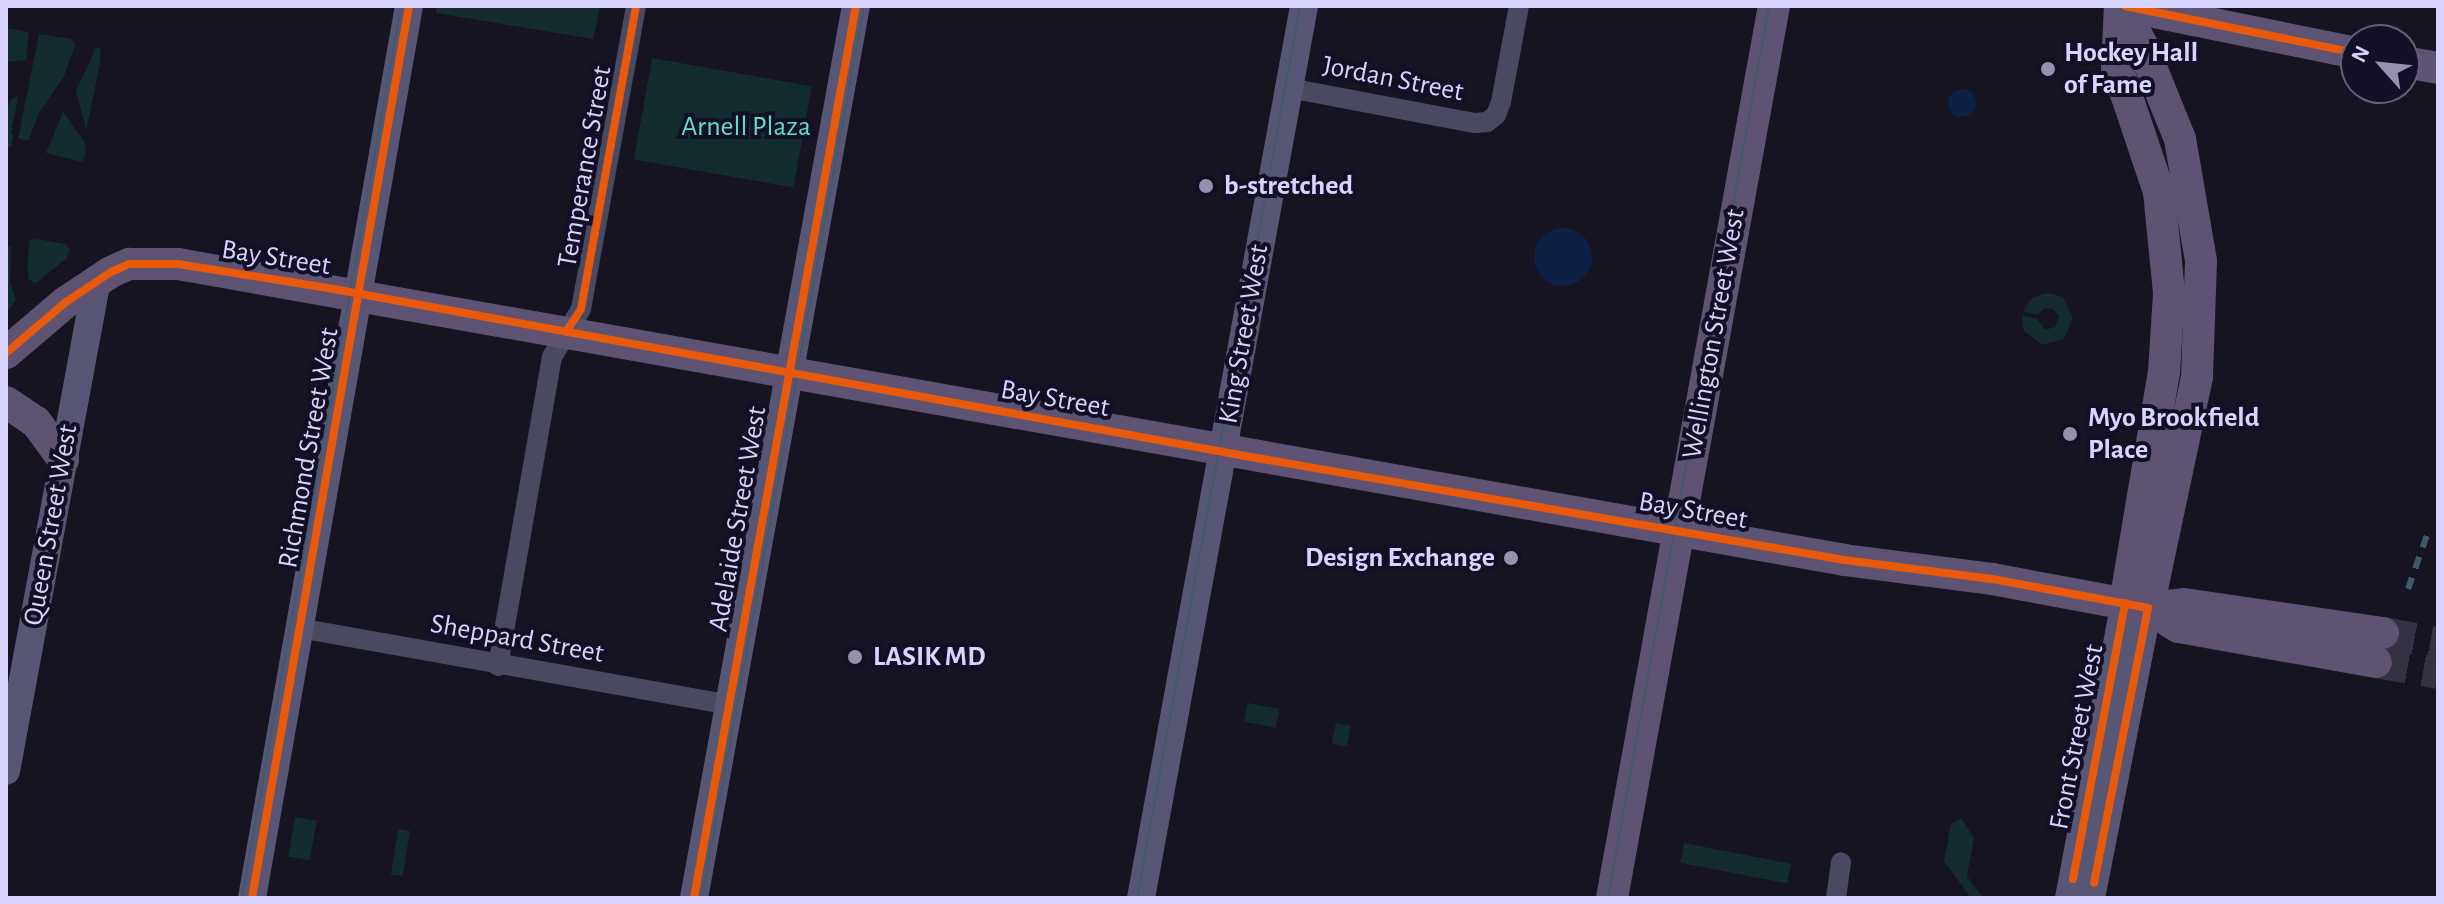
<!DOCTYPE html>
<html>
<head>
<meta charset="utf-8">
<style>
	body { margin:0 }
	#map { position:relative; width:2444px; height:904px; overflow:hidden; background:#161421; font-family:"Alegreya Sans",sans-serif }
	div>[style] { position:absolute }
	.green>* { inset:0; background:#132c2d; transform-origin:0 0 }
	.water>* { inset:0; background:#0d2144 }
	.round { border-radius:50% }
	.primary-tunnel>* { height:32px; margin-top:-16px; transform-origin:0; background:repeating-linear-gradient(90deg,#333142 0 32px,transparent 0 48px) }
	.street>* { height:20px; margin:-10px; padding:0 10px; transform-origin:10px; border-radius:10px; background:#4a4962 }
	.secondary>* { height:28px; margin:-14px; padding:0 14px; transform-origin:14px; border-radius:14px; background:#575674 }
	.primary>* { height:32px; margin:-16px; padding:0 16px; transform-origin:16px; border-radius:16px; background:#5e5373 }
	.tram>* { height:2px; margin:-1px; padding:0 1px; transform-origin:1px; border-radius:1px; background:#43596b }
	.rail>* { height:6px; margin-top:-3px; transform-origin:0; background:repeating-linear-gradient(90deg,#43596b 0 12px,transparent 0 22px) }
	.cycleway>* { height:8px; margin:-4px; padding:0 4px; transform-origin:4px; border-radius:4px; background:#e8590c }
	.dots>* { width:22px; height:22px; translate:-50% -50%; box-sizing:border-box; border:4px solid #130f26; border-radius:50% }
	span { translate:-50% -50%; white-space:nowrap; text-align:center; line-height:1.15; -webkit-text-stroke:8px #130f26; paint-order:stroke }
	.poi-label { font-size:28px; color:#d9d4ff; font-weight:700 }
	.left { translate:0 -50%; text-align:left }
	.right { translate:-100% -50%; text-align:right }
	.street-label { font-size:28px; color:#d9d4ff }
	.park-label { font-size:28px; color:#5fe0c0 }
	.frame { position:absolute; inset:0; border:8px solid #d9d4ff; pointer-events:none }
	.north { position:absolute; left:2340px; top:24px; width:80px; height:80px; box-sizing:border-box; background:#130f26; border:2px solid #625e7d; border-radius:50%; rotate:297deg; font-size:22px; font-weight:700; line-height:32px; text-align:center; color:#d9d4ff }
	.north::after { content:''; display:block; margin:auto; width:28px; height:36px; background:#9591b1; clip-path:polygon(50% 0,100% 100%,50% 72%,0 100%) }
</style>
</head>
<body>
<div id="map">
	<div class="green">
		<div style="clip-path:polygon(437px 6px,600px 6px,593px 39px,436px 13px)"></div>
		<div style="clip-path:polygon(6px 28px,29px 32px,26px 60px,6px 62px)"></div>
		<div style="clip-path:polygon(39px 34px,71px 39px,75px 45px,64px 76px,39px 113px,28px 141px,18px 138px)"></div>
		<div style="clip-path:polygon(96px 48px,101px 48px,100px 64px,86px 130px,76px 91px)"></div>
		<div style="left:652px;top:58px;width:162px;height:103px;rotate:10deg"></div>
		<div style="clip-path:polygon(18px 96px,11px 134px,14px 135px,11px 147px,6px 147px,6px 111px,11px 99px)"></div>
		<div style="clip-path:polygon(63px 112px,84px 141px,86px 153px,82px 162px,46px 153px)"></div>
		<div style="clip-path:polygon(37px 239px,65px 244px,70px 250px,67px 258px,36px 283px,29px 280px,27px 266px,30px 240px)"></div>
		<div style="clip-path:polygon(6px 246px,11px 247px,10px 282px,16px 300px,6px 314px)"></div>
		<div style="clip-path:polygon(2047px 293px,2063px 297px,2073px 318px,2064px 339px,2043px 345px,2024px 331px,2022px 315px,2037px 319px,2045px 330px,2055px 327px,2059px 317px,2053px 309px,2045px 308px,2037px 315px,2023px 311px,2032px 298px)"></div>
		<div style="left:1248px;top:703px;width:32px;height:19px;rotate:11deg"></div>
		<div style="left:1336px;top:723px;width:15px;height:21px;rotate:11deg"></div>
		<div style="left:295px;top:817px;width:22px;height:40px;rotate:10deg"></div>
		<div style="clip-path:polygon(1961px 818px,1974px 838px,1967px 876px,1983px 898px,1971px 898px,1944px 861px,1951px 824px)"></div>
		<div style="left:398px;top:829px;width:12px;height:46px;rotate:9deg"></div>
		<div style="left:1684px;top:843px;width:109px;height:20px;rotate:11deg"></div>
	</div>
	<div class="water">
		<div class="round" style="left:1948px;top:89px;width:28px;height:28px"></div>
		<div class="round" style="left:1534px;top:228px;width:58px;height:58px"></div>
	</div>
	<div class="primary-tunnel">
		<div style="left:2383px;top:633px;width:56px;rotate:10.3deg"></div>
		<div style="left:2376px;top:662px;width:63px;rotate:10.1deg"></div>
	</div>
	<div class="street">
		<div style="left:1289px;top:88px;width:189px;rotate:10.7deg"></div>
		<div style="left:1475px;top:123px;width:12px;rotate:-5deg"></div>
		<div style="left:1487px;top:122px;width:11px;rotate:-38deg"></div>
		<div style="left:1496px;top:115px;width:14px;rotate:-69deg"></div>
		<div style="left:1501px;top:102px;width:98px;rotate:-79.4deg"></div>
		<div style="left:299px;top:628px;width:435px;rotate:10.1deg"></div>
		<div style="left:498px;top:666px;width:314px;rotate:-80.1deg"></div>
		<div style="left:552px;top:357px;width:56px;rotate:-58.9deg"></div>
		<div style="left:581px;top:309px;width:308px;rotate:-79.7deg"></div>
		<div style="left:1836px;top:898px;width:36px;rotate:-82deg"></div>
	</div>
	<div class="secondary">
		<div style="left:6px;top:771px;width:500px;rotate:-79.52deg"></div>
		<div style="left:252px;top:898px;width:906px;rotate:-80.02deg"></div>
		<div style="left:694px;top:898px;width:907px;rotate:-79.71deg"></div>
		<div style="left:1141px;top:898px;width:907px;rotate:-79.64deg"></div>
		<div style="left:2069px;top:898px;width:300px;rotate:-79.3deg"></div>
		<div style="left:2091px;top:898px;width:296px;rotate:-78.9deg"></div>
	</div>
	<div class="primary">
		<div style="left:2120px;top:6px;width:61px;rotate:92.8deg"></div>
		<div style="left:2117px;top:67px;width:132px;rotate:71.4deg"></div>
		<div style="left:2159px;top:192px;width:101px;rotate:84.3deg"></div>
		<div style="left:2169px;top:293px;width:79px;rotate:93.6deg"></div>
		<div style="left:2164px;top:372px;width:234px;rotate:99.6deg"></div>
		<div style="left:2121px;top:6px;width:44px;rotate:61.7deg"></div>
		<div style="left:2142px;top:45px;width:101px;rotate:68deg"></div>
		<div style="left:2180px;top:139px;width:124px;rotate:80.2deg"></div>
		<div style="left:2201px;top:261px;width:116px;rotate:92deg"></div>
		<div style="left:2197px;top:377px;width:236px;rotate:102deg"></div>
		<div style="left:2125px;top:6px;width:236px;rotate:11.5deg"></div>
		<div style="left:2404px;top:62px;width:35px;rotate:10deg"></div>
		<div style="left:6px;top:353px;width:79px;rotate:-40.4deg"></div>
		<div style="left:66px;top:302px;width:54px;rotate:-33.7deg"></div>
		<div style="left:111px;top:272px;width:20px;rotate:-24deg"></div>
		<div style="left:129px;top:264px;width:49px"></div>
		<div style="left:178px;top:264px;width:1692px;rotate:10.07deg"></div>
		<div style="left:1844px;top:560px;width:149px;rotate:7.3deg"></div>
		<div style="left:1992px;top:579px;width:159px;rotate:10.5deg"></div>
		<div style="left:2148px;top:608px;width:36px;rotate:-6deg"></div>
		<div style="left:2184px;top:604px;width:201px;rotate:8.3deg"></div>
		<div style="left:6px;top:402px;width:36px;rotate:34deg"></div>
		<div style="left:36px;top:422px;width:46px;rotate:53.9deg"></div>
		<div style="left:2148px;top:608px;width:36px;rotate:32deg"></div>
		<div style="left:2179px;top:627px;width:200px;rotate:10.1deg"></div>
		<div style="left:1612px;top:898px;width:907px;rotate:-79.71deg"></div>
	</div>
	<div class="tram">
		<div style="left:242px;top:898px;width:906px;rotate:-79.89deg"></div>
		<div style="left:702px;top:898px;width:907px;rotate:-79.71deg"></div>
		<div style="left:1137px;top:898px;width:907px;rotate:-79.64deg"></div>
		<div style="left:1608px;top:898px;width:906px;rotate:-79.77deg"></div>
	</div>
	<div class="rail">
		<div style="left:2408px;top:589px;width:57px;rotate:-70.6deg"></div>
	</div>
	<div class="cycleway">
		<div style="left:2125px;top:6px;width:236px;rotate:11.5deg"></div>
		<div style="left:566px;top:332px;width:27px;rotate:-57deg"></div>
		<div style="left:581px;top:309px;width:308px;rotate:-79.7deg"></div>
		<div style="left:6px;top:353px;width:79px;rotate:-40.4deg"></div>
		<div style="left:66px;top:302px;width:54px;rotate:-33.7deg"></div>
		<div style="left:111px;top:272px;width:20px;rotate:-24deg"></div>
		<div style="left:129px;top:264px;width:49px"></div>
		<div style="left:178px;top:264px;width:152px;rotate:9.1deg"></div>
		<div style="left:328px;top:288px;width:938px;rotate:10.38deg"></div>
		<div style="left:1251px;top:457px;width:602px;rotate:9.85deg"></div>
		<div style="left:1844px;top:560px;width:149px;rotate:7.3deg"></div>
		<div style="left:1992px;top:579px;width:159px;rotate:10.5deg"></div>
		<div style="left:2148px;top:608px;width:280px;rotate:101.1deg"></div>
		<div style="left:2073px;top:879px;width:281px;rotate:-79.3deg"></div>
		<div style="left:252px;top:898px;width:906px;rotate:-80.02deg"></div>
		<div style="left:694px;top:898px;width:907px;rotate:-79.71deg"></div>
	</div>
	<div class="dots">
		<div style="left:2048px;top:69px;background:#9591b1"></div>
		<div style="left:1206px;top:186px;background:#9591b1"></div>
		<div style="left:2070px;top:434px;background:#9591b1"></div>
		<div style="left:1511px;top:558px;background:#9591b1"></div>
		<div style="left:855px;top:657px;background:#9591b1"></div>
	</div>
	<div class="poi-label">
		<span class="left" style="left:2064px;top:69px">Hockey Hall<br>of Fame</span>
		<span class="left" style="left:1224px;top:186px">b-stretched</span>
		<span class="left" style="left:2088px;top:434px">Myo Brookfield<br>Place</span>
		<span class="right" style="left:1495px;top:558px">Design Exchange</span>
		<span class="left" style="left:873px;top:657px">LASIK MD</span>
	</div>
	<div class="street-label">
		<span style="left:1393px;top:79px;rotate:11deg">Jordan Street</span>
		<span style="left:585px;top:167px;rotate:-80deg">Temperance Street</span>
		<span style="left:276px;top:258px;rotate:9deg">Bay Street</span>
		<span style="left:1244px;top:334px;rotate:-80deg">King Street West</span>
		<span style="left:1714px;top:334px;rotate:-80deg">Wellington Street West</span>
		<span style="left:1055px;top:399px;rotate:10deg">Bay Street</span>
		<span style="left:309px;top:448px;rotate:-80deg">Richmond Street West</span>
		<span style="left:1693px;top:511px;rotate:10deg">Bay Street</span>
		<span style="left:738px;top:519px;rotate:-80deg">Adelaide Street West</span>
		<span style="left:51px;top:525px;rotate:-80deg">Queen Street West</span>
		<span style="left:517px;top:639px;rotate:10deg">Sheppard Street</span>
		<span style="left:2077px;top:737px;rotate:-79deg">Front Street West</span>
	</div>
	<div class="park-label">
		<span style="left:746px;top:127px">Arnell Plaza</span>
	</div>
	<div class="frame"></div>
	<div class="north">N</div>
</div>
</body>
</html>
